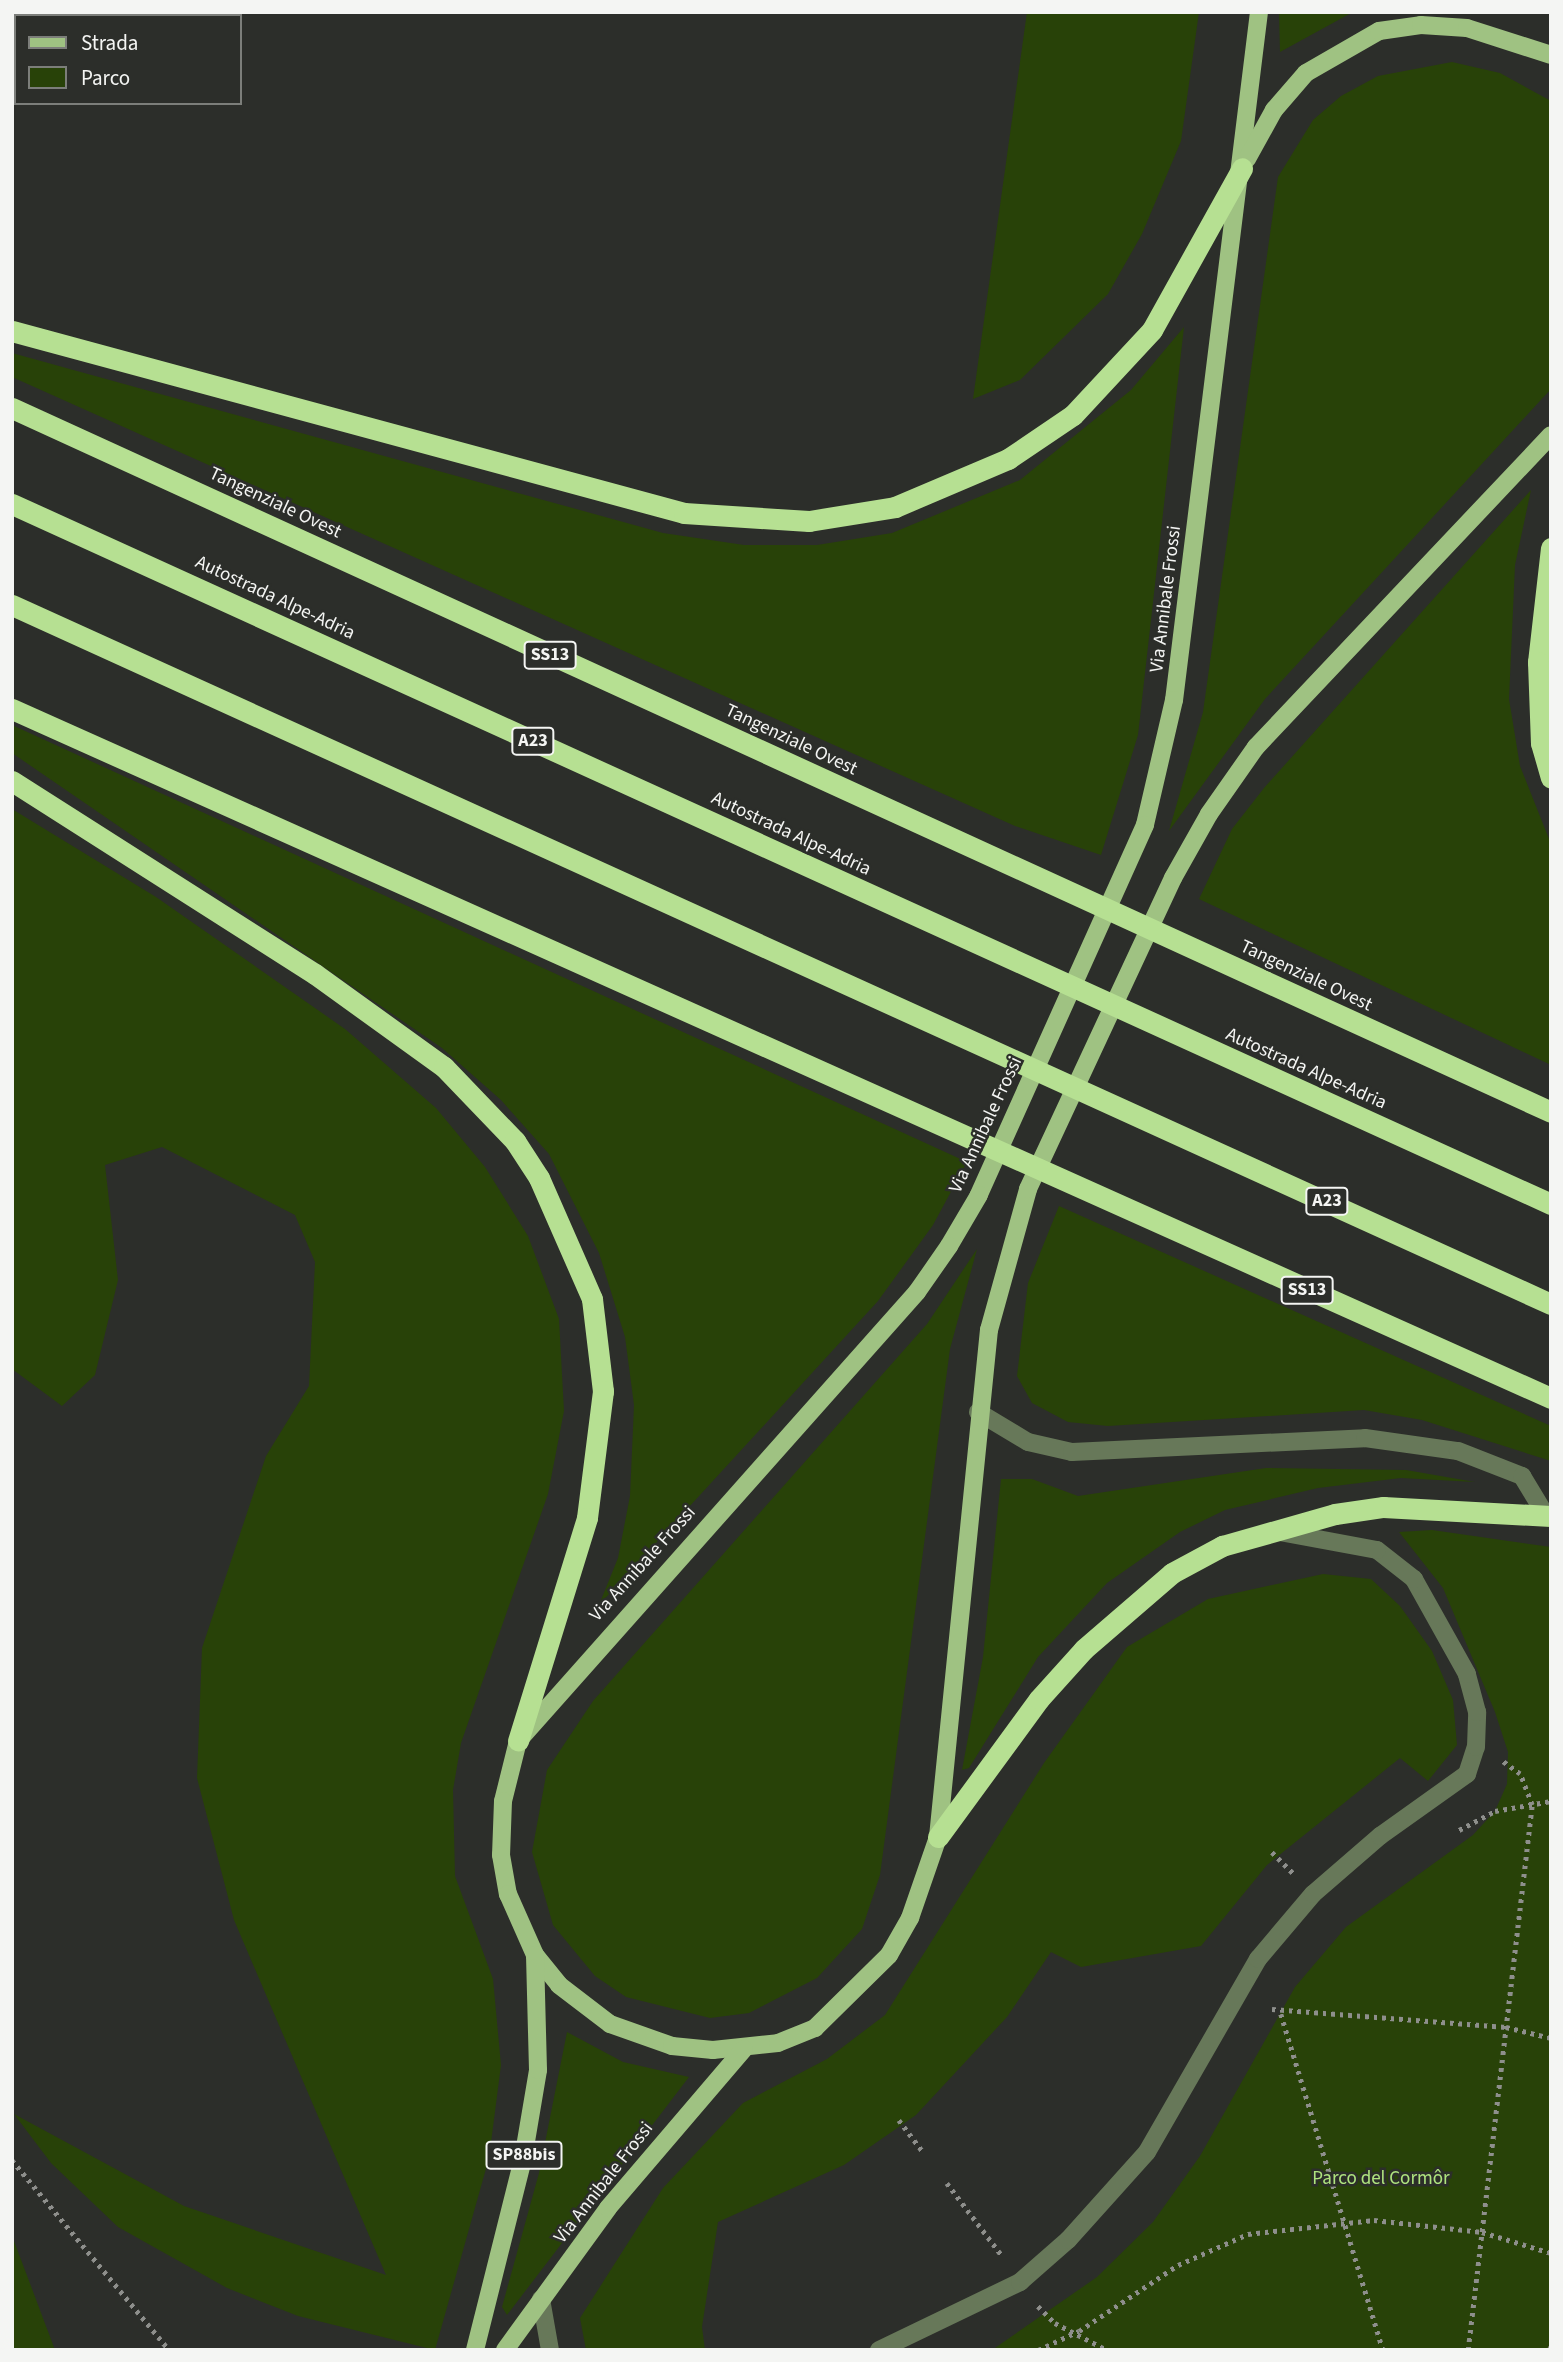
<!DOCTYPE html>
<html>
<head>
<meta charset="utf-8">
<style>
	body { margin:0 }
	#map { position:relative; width:1563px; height:2362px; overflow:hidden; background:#2c2e2a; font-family:"Source Sans 3",sans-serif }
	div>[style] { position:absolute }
	.green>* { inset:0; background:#284208 }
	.path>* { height:4.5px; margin-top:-2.25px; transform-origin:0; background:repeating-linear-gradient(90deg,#8e8f8c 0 3.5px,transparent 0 8.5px) }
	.lane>* { height:18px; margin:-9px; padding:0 9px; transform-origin:9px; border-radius:9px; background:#677859 }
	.primary>* { height:18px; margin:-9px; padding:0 9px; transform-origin:9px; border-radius:9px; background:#9fc282 }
	.highway>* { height:21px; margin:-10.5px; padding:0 10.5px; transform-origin:10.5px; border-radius:10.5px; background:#b6e092 }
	span { translate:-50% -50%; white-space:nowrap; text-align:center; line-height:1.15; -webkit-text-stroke:5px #2c2e2a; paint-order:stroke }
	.shield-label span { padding:2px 5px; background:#2c2e2a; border:2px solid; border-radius:5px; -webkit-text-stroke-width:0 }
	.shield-label { font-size:18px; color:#f4f5f3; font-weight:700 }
	.street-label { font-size:19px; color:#f4f5f3 }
	.park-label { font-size:19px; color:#afe47f }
	.frame { position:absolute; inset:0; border:14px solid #f4f5f3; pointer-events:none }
	.legend { position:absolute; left:14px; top:14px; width:228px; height:91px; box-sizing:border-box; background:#2c2e2a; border:2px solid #7c7e7a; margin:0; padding:9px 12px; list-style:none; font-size:21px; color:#f4f5f3 }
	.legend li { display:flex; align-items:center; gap:14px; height:35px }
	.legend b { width:35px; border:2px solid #7c7e7a }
</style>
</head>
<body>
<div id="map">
	<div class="green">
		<div style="clip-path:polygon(1027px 12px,1199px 12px,1181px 141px,1142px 234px,1108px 294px,1020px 380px,973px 399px)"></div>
		<div style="clip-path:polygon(1279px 12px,1353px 12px,1280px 52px)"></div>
		<div style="clip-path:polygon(1452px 62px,1500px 73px,1551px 101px,1551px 389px,1265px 699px,1169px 831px,1203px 712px,1278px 177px,1313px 120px,1341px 96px,1378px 76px)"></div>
		<div style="clip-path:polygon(1184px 327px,1138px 735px,1101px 855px,1015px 826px,12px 377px,12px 353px,663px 533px,744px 545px,817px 545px,892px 533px,1020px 480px,1131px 390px)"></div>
		<div style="clip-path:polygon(1531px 490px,1515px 565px,1509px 699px,1520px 766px,1551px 844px,1551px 1065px,1199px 899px,1232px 829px,1264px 788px)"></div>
		<div style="clip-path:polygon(12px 725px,967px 1162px,933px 1225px,878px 1301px,599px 1605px,618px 1558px,630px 1496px,634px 1405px,625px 1337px,599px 1253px,549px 1154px,501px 1100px,442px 1048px,12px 753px)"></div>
		<div style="clip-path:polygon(12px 809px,156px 897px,345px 1029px,436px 1108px,485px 1167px,528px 1236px,559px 1319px,564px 1411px,548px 1494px,461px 1743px,453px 1790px,455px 1876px,493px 1979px,501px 2065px,489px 2158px,435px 2350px,298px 2316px,227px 2288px,118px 2227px,51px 2163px,14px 2114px,184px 2206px,386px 2275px,234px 1920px,197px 1778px,202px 1648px,266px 1456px,309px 1386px,315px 1262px,295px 1215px,162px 1147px,105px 1165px,118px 1280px,95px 1375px,62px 1406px,12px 1369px)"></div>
		<div style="clip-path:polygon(1059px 1206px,1551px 1426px,1551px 1461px,1422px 1420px,1364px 1410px,1108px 1426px,1068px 1422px,1032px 1403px,1017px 1376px,1028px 1283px)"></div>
		<div style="clip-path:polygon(977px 1249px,950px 1349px,880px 1875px,862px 1929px,817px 1978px,749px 2013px,710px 2018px,626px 1997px,595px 1976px,553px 1925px,532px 1852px,547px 1770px,593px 1701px,927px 1324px)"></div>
		<div style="clip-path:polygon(1266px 1468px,1406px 1470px,1475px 1482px,1401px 1478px,1318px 1488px,1225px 1510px,1180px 1532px,1107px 1583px,1038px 1657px,969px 1768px,962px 1770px,983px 1657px,1001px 1479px,1032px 1479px,1078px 1496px)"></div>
		<div style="clip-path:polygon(1432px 1530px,1551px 1547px,1551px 2350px,992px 2350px,1097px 2277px,1153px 2222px,1200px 2156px,1295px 1987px,1346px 1927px,1473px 1835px,1495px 1811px,1507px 1784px,1508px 1752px,1495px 1712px,1443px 1588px,1399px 1532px)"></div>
		<div style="clip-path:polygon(1323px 1574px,1371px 1579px,1400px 1606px,1432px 1651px,1453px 1700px,1457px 1745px,1428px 1781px,1400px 1758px,1267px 1865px,1201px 1946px,1081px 1967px,1051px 1952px,1007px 2017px,916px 2115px,844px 2165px,718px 2222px,702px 2327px,705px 2350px,586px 2350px,580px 2318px,663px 2188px,743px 2103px,827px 2059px,885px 2015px,1044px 1763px,1127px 1647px,1208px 1599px)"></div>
		<div style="clip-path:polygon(567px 2032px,623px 2062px,689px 2077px,507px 2315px,502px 2307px,539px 2173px)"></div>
		<div style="clip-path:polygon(12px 2238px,14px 2241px,55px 2350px,12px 2350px)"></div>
	</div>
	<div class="path">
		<div style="left:1459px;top:1830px;width:41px;rotate:-27.8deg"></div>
		<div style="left:1495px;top:1811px;width:57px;rotate:-10.1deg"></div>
		<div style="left:1272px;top:1852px;width:30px;rotate:45deg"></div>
		<div style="left:1272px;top:2009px;width:235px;rotate:4.4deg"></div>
		<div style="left:1506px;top:2027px;width:46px;rotate:13.7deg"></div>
		<div style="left:1281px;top:2014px;width:351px;rotate:73.1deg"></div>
		<div style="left:899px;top:2120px;width:39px;rotate:53deg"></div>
		<div style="left:12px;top:2160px;width:246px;rotate:50.4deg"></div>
		<div style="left:947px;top:2183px;width:93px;rotate:52.9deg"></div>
		<div style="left:1038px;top:2306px;width:24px;rotate:45deg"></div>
		<div style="left:1055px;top:2323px;width:59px;rotate:27.4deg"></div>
		<div style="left:1038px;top:2350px;width:45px;rotate:-24.9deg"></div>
		<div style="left:1079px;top:2331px;width:119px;rotate:-33.7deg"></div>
		<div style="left:1178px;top:2265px;width:77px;rotate:-23.9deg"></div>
		<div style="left:1248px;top:2234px;width:127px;rotate:-6.3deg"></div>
		<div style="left:1374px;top:2220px;width:109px;rotate:6.3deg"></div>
		<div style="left:1482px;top:2232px;width:72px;rotate:16.9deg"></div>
		<div style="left:1468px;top:2350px;width:549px;rotate:-83.3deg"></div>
		<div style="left:1532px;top:1805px;width:33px;rotate:-111deg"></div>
		<div style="left:1520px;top:1774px;width:22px;rotate:-144deg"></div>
		<div style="left:1549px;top:2350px;width:4px;rotate:-63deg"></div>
	</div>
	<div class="lane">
		<div style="left:978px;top:1412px;width:58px;rotate:31deg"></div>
		<div style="left:1028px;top:1442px;width:45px;rotate:12.8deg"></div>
		<div style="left:1072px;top:1452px;width:293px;rotate:-2.7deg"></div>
		<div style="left:1365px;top:1438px;width:94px;rotate:8deg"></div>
		<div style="left:1458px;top:1451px;width:69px;rotate:21.3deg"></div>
		<div style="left:1522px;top:1476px;width:44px;rotate:58.8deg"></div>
		<div style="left:541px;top:2299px;width:52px;rotate:80deg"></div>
		<div style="left:879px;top:2350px;width:157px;rotate:-25.7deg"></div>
		<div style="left:1020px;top:2282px;width:64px;rotate:-41.2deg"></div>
		<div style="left:1068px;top:2240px;width:118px;rotate:-48.1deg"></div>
		<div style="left:1147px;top:2152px;width:223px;rotate:-60.1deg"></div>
		<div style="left:1258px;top:1959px;width:85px;rotate:-49.8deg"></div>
		<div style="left:1313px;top:1894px;width:89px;rotate:-40.9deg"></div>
		<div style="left:1380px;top:1836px;width:107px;rotate:-35.5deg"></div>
		<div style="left:1467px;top:1774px;width:28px;rotate:-72deg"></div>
		<div style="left:1476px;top:1747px;width:35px;rotate:-88deg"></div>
		<div style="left:1477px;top:1712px;width:39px;rotate:-105deg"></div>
		<div style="left:1467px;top:1674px;width:109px;rotate:-119.2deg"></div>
		<div style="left:1414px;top:1579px;width:47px;rotate:-141.9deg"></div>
		<div style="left:1377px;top:1550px;width:99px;rotate:-169.5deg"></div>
	</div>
	<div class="primary">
		<div style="left:1259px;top:12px;width:693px;rotate:97.04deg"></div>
		<div style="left:1174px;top:700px;width:128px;rotate:103.1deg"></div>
		<div style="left:1145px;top:825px;width:406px;rotate:114.2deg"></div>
		<div style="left:979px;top:1195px;width:59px;rotate:120.5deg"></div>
		<div style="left:949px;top:1246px;width:56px;rotate:124.8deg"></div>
		<div style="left:917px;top:1292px;width:601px;rotate:131.63deg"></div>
		<div style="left:518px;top:1741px;width:62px;rotate:104deg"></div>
		<div style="left:503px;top:1801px;width:54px;rotate:92.1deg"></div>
		<div style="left:501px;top:1855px;width:40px;rotate:80deg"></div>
		<div style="left:508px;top:1894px;width:67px;rotate:66.1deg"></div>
		<div style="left:535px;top:1955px;width:38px;rotate:51deg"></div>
		<div style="left:559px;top:1985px;width:64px;rotate:37.4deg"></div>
		<div style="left:610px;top:2024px;width:66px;rotate:19.5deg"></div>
		<div style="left:672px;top:2046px;width:41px;rotate:5.6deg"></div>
		<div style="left:713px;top:2050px;width:65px;rotate:-6.1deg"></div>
		<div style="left:778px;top:2043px;width:40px;rotate:-22deg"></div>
		<div style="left:815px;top:2028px;width:104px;rotate:-44.6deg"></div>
		<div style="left:889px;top:1955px;width:43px;rotate:-60.4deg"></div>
		<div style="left:910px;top:1918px;width:86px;rotate:-70.9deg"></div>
		<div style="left:938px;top:1837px;width:510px;rotate:-84.26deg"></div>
		<div style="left:989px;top:1330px;width:146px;rotate:-74.5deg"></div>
		<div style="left:1028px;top:1189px;width:343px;rotate:-65deg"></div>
		<div style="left:1173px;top:878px;width:73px;rotate:-60.6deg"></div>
		<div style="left:1209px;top:814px;width:82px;rotate:-55deg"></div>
		<div style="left:1256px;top:747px;width:429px;rotate:-46.6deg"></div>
		<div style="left:1247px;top:159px;width:56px;rotate:-61.1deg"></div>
		<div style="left:1274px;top:110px;width:49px;rotate:-49.1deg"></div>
		<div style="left:1306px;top:73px;width:84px;rotate:-29.9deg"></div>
		<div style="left:1379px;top:31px;width:42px;rotate:-8.1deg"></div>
		<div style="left:1421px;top:25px;width:46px;rotate:3.7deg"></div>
		<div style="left:1467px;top:28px;width:88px;rotate:17.8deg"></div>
		<div style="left:475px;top:2350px;width:197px;rotate:-75.9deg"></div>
		<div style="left:523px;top:2159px;width:90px;rotate:-80.4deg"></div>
		<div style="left:538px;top:2070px;width:115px;rotate:-91.5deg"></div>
		<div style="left:505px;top:2350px;width:175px;rotate:-54deg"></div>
		<div style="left:608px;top:2208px;width:209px;rotate:-49.5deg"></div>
	</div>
	<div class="highway">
		<div style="left:12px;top:331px;width:696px;rotate:15.15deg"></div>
		<div style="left:684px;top:513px;width:125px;rotate:3.7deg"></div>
		<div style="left:809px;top:521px;width:87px;rotate:-9.2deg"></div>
		<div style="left:895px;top:507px;width:123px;rotate:-23deg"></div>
		<div style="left:1008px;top:459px;width:78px;rotate:-34.1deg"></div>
		<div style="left:1073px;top:415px;width:116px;rotate:-47.1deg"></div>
		<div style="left:1152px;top:330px;width:185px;rotate:-60.9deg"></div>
		<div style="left:12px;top:408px;width:1692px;rotate:24.58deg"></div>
		<div style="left:12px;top:504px;width:1691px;rotate:24.46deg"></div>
		<div style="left:1551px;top:548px;width:115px;rotate:96.5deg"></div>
		<div style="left:1538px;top:662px;width:81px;rotate:87.9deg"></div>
		<div style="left:1541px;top:743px;width:36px;rotate:74deg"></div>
		<div style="left:12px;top:605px;width:1690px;rotate:24.43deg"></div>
		<div style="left:12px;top:709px;width:1686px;rotate:24.12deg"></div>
		<div style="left:12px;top:781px;width:359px;rotate:32.5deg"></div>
		<div style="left:315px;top:974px;width:159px;rotate:35.8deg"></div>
		<div style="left:444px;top:1067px;width:103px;rotate:46.2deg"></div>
		<div style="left:515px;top:1141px;width:44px;rotate:57deg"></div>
		<div style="left:539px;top:1178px;width:132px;rotate:66.3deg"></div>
		<div style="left:592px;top:1299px;width:93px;rotate:83.2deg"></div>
		<div style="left:603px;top:1391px;width:128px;rotate:97.2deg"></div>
		<div style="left:587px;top:1518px;width:233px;rotate:107.2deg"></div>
		<div style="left:938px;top:1837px;width:171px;rotate:-53.8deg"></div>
		<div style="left:1039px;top:1699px;width:67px;rotate:-48deg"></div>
		<div style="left:1084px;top:1649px;width:116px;rotate:-40.8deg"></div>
		<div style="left:1172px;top:1573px;width:57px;rotate:-28.4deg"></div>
		<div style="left:1222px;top:1546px;width:117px;rotate:-15.8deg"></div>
		<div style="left:1335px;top:1514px;width:49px;rotate:-8.3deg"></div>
		<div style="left:1383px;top:1507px;width:168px;rotate:3.1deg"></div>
	</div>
	<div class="shield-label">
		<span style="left:550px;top:655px">SS13</span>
		<span style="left:533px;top:741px">A23</span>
		<span style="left:1327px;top:1201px">A23</span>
		<span style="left:1307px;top:1290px">SS13</span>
		<span style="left:524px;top:2155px">SP88bis</span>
	</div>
	<div class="street-label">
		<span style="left:275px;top:503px;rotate:25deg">Tangenziale Ovest</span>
		<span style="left:275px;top:598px;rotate:25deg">Autostrada Alpe-Adria</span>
		<span style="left:1166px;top:599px;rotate:-83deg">Via Annibale Frossi</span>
		<span style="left:791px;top:740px;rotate:25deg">Tangenziale Ovest</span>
		<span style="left:791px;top:834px;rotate:25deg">Autostrada Alpe-Adria</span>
		<span style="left:1306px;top:976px;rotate:25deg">Tangenziale Ovest</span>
		<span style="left:1306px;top:1069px;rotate:24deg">Autostrada Alpe-Adria</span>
		<span style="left:986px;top:1125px;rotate:-65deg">Via Annibale Frossi</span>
		<span style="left:643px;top:1564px;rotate:-48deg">Via Annibale Frossi</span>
		<span style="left:604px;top:2183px;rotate:-52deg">Via Annibale Frossi</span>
	</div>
	<div class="park-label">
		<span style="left:1381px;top:2179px">Parco del Cormôr</span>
	</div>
	<div class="frame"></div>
	<ul class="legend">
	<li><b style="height:9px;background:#9fc282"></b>Strada</li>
	<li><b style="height:19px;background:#284208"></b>Parco</li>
	</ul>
</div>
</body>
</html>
